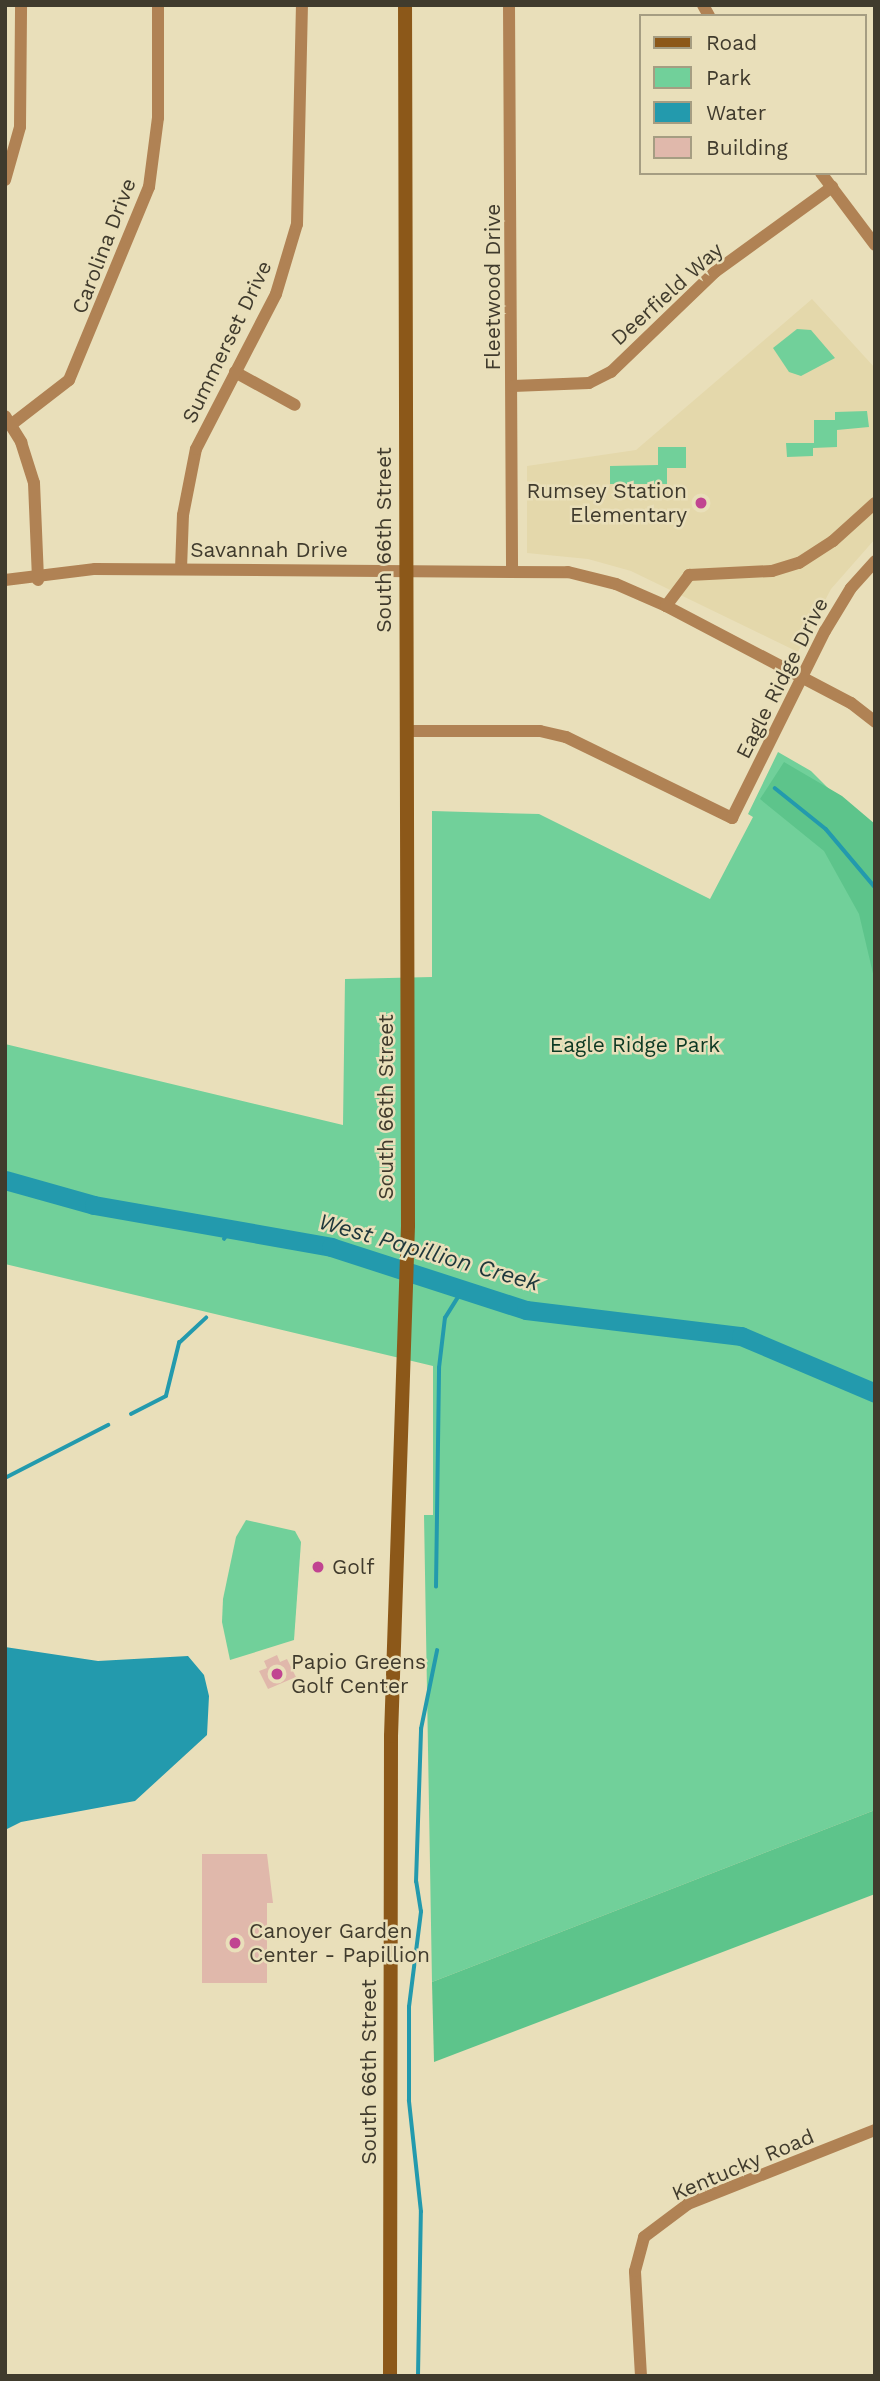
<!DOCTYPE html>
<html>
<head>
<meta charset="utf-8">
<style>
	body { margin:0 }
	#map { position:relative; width:880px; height:2381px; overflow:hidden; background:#e9dfba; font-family:"Work Sans",sans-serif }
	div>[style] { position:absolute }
	.built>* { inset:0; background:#e4d8ab }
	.green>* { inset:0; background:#71d09a }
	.forest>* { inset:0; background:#5dc48b }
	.water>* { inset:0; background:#239aad }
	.stream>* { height:3.5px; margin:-1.75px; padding:0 1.75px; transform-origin:1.75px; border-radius:1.75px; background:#239aad }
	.river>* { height:19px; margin:-9.5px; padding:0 9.5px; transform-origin:9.5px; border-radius:9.5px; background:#239aad }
	.building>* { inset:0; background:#e0b8ab }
	.street>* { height:12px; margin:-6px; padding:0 6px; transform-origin:6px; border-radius:6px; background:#b08254 }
	.secondary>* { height:14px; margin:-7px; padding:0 7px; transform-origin:7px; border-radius:7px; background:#8c5819 }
	.dots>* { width:19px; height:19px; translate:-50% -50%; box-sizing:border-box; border:4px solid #e9dfba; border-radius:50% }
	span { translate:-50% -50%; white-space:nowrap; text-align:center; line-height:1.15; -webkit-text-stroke:5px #e9dfba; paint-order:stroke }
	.street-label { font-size:21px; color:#403b2d }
	.poi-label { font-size:21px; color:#403b2d }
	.right { translate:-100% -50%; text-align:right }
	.left { translate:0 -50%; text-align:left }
	.park-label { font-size:21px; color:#0d3923 }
	.water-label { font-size:23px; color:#1e373b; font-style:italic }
	.frame { position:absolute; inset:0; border:7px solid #403b2d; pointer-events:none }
	.legend { position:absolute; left:639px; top:14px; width:228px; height:161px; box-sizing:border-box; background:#e9dfba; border:2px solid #a59d82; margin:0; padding:9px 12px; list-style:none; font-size:21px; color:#403b2d }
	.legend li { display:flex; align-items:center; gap:14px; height:35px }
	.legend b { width:35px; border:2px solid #a59d82 }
</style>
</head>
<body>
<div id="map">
	<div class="built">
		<div style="clip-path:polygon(812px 299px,875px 368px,875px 539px,831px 589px,798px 652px,631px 571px,588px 559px,527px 553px,527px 466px,636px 450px)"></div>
	</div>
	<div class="green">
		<div style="clip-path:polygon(797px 329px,811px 330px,835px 358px,801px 376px,789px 372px,773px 348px)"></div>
		<div style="clip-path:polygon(867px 411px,869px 427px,837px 430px,837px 447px,813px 448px,813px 456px,787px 457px,786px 443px,814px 443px,814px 420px,835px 420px,835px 412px)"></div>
		<div style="clip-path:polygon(658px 447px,686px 447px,686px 468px,667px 468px,667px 484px,610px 484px,610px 466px,658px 465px)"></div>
		<div style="clip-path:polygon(778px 752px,811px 771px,875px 835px,875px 1810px,432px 1982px,424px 1515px,433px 1515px,433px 1366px,5px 1264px,5px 1044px,343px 1125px,345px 979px,432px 977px,432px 811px,539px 814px,710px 899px,753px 817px,748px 814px)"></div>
		<div style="clip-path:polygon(246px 1520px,295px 1531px,301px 1542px,294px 1640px,230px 1660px,222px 1622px,223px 1599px,236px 1537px)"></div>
	</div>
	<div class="forest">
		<div style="clip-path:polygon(784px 762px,842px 796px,875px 824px,875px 982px,859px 914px,824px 851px,760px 799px)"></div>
		<div style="clip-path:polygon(875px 1810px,875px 1894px,434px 2062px,432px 1982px)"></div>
	</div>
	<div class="water">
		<div style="clip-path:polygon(5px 1647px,98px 1661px,188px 1656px,204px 1675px,209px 1696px,207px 1735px,135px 1801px,21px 1822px,5px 1830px)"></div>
	</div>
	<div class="stream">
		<div style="left:775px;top:788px;width:65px;rotate:38.8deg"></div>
		<div style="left:826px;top:829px;width:76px;rotate:49.8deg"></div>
		<div style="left:224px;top:1239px;width:12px;rotate:-55deg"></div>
		<div style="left:131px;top:1414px;width:39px;rotate:-27deg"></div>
		<div style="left:166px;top:1396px;width:55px;rotate:-76.2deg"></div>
		<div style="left:179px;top:1343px;width:37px;rotate:-43deg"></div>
		<div style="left:5px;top:1478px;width:116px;rotate:-27.2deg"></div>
		<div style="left:436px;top:1587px;width:219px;rotate:-89.2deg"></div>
		<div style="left:439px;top:1368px;width:50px;rotate:-83.2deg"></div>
		<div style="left:445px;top:1318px;width:36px;rotate:-58deg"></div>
		<div style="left:418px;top:2376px;width:164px;rotate:-89deg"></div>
		<div style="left:421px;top:2212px;width:112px;rotate:-96.2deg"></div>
		<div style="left:409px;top:2101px;width:94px;rotate:-90deg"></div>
		<div style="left:409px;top:2007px;width:96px;rotate:-82.8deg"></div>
		<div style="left:421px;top:1912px;width:30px;rotate:-99deg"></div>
		<div style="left:416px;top:1882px;width:153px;rotate:-88.1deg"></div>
		<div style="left:421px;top:1729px;width:80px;rotate:-78.4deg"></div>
	</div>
	<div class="river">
		<div style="left:5px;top:1180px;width:92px;rotate:15.7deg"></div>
		<div style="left:94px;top:1205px;width:241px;rotate:10deg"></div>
		<div style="left:331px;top:1247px;width:205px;rotate:17.9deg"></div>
		<div style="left:526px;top:1310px;width:217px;rotate:6.9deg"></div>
		<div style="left:741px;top:1336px;width:146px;rotate:23deg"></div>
	</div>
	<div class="building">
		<div style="clip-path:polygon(277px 1655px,280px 1662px,287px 1659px,296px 1677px,268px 1689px,259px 1671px,267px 1668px,264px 1661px)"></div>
		<div style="clip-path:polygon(202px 1854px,267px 1854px,273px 1903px,267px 1903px,267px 1983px,202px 1983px)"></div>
	</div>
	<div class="street">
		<div style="left:509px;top:5px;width:563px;rotate:89.69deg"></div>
		<div style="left:703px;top:5px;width:13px;rotate:61deg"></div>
		<div style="left:821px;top:173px;width:90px;rotate:53.1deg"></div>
		<div style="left:5px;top:180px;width:55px;rotate:-74.2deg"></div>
		<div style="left:20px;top:127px;width:122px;rotate:-89.5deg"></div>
		<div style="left:235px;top:372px;width:68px;rotate:28.8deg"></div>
		<div style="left:513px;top:386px;width:76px;rotate:-2.3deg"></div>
		<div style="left:589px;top:383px;width:25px;rotate:-27deg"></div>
		<div style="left:611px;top:372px;width:144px;rotate:-43.9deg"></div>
		<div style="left:715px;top:272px;width:145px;rotate:-36deg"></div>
		<div style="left:5px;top:416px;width:31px;rotate:58deg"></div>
		<div style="left:21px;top:442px;width:43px;rotate:72.4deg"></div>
		<div style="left:34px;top:483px;width:97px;rotate:87.6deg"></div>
		<div style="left:12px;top:424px;width:72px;rotate:-37.7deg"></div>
		<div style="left:69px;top:380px;width:209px;rotate:-67.5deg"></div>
		<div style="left:149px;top:187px;width:70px;rotate:-82.6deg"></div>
		<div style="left:158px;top:118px;width:113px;rotate:-90deg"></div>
		<div style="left:181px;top:569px;width:54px;rotate:-87.9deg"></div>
		<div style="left:183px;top:515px;width:67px;rotate:-78.9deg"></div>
		<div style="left:196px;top:449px;width:174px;rotate:-62.7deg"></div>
		<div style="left:276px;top:294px;width:73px;rotate:-73.3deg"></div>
		<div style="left:297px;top:224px;width:219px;rotate:-88.7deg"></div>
		<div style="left:5px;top:580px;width:91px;rotate:-7deg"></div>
		<div style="left:95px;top:569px;width:473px;rotate:0.4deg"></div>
		<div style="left:568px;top:572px;width:49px;rotate:14deg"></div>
		<div style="left:616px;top:584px;width:55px;rotate:23.7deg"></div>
		<div style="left:666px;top:606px;width:209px;rotate:27.7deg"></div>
		<div style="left:851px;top:703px;width:31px;rotate:38deg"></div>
		<div style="left:666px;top:606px;width:39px;rotate:-53deg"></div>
		<div style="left:689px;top:575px;width:83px;rotate:-2.8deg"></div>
		<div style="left:772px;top:571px;width:28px;rotate:-17deg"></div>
		<div style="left:799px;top:563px;width:40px;rotate:-32.9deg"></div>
		<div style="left:833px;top:541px;width:57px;rotate:-42.1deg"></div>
		<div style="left:407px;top:731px;width:133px"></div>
		<div style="left:540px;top:731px;width:27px;rotate:13deg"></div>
		<div style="left:566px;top:737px;width:185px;rotate:26deg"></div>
		<div style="left:732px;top:818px;width:209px;rotate:-63.6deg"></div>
		<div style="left:825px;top:631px;width:50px;rotate:-58.8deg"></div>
		<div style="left:851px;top:588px;width:36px;rotate:-48deg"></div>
		<div style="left:641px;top:2376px;width:105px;rotate:-93.3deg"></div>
		<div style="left:635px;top:2271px;width:35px;rotate:-75deg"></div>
		<div style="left:644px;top:2237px;width:55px;rotate:-36.9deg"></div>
		<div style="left:688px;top:2204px;width:201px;rotate:-21.6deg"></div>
	</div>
	<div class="secondary">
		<div style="left:390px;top:2376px;width:640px;rotate:-89.91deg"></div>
		<div style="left:391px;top:1736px;width:511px;rotate:-88.09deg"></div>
		<div style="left:408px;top:1225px;width:1220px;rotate:-90.14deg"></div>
	</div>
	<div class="dots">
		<div style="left:701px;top:503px;background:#c14491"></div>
		<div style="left:318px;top:1567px;background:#c14491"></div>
		<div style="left:277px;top:1674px;background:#c14491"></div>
		<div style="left:235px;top:1943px;background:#c14491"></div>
	</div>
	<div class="street-label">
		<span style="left:104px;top:246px;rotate:-69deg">Carolina Drive</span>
		<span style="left:493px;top:287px;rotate:-90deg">Fleetwood Drive</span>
		<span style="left:667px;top:294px;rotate:-42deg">Deerfield Way</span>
		<span style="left:227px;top:342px;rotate:-64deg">Summerset Drive</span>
		<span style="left:384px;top:540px;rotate:-90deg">South 66th Street</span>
		<span style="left:269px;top:550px">Savannah Drive</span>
		<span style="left:782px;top:678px;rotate:-63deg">Eagle Ridge Drive</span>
		<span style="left:386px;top:1107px;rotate:-90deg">South 66th Street</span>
		<span style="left:369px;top:2072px;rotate:-90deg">South 66th Street</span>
		<span style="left:743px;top:2165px;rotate:-23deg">Kentucky Road</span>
	</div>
	<div class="poi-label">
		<span class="right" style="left:687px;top:503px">Rumsey Station<br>Elementary</span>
		<span class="left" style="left:332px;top:1567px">Golf</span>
		<span class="left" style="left:291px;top:1674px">Papio Greens<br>Golf Center</span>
		<span class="left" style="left:249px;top:1943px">Canoyer Garden<br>Center - Papillion</span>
	</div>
	<div class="park-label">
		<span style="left:635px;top:1045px">Eagle Ridge Park</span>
	</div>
	<div class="water-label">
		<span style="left:429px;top:1253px;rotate:16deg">West Papillion Creek</span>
	</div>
	<div class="frame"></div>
	<ul class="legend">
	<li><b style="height:9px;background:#8c5819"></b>Road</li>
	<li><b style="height:19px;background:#71d09a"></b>Park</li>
	<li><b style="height:19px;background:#239aad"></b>Water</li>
	<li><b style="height:19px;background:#e0b8ab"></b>Building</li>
	</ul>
</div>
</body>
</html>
